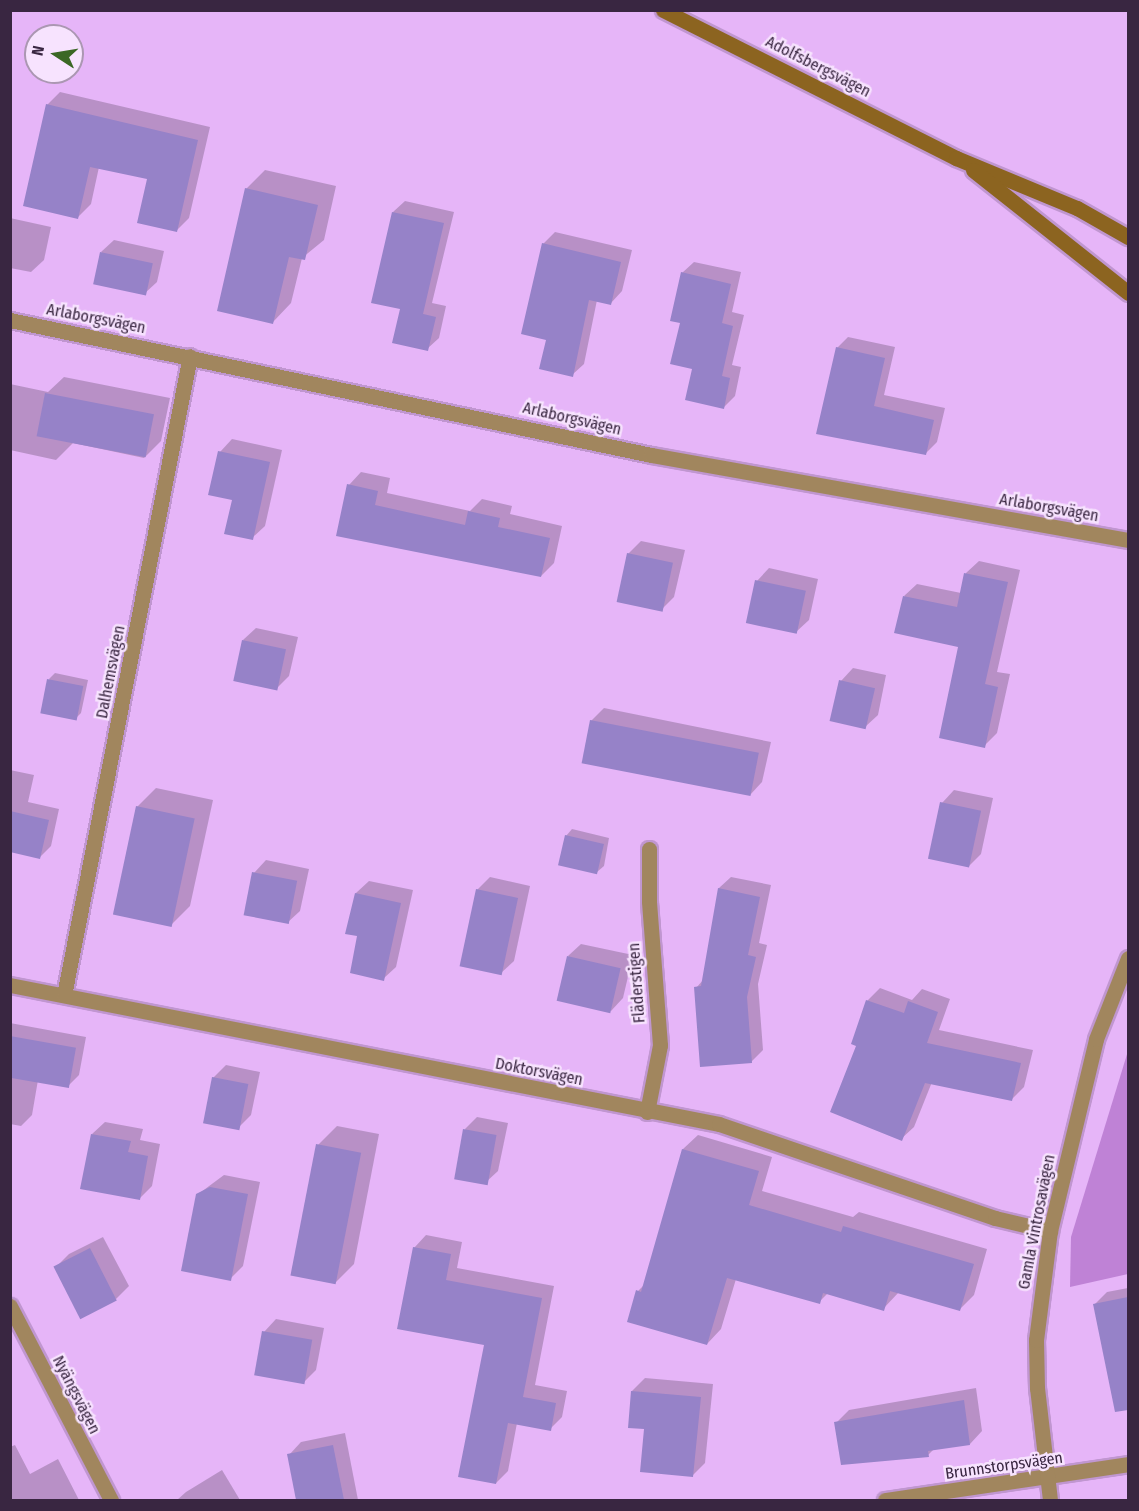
<!DOCTYPE html>
<html>
<head>
<meta charset="utf-8">
<style>
	body { margin:0 }
	#map { position:relative; width:1139px; height:1511px; overflow:hidden; background:#e6b5f8; font-family:"Fira Sans Condensed",sans-serif }
	div>[style] { position:absolute }
	.green>* { inset:0; background:#bf82d6 }
	.shadow>* { inset:0; background:#0003 }
	.building>* { inset:0; background:#9682c8; transform-origin:0 0 }
	.roads { filter:drop-shadow(2px 0 #c096d0) drop-shadow(-2px 0 #c096d0) drop-shadow(0 2px #c096d0) drop-shadow(0 -2px #c096d0) }
	.minor>* { height:15px; margin:-7.5px; padding:0 7.5px; transform-origin:7.5px; border-radius:7.5px; background:#a1865e }
	.secondary>* { height:15px; margin:-7.5px; padding:0 7.5px; transform-origin:7.5px; border-radius:7.5px; background:#8c6420 }
	span { translate:-50% -50%; white-space:nowrap; text-align:center; line-height:1.15; -webkit-text-stroke:5px #f7e3fe; paint-order:stroke }
	.street-label { font-size:16px; color:#392641 }
	.frame { position:absolute; inset:0; border:12px solid #392641; pointer-events:none }
	.north { position:absolute; left:24px; top:24px; width:60px; height:60px; box-sizing:border-box; background:#f7e3fe; border:2px solid #ab97b2; border-radius:50%; rotate:282deg; font-size:16px; font-weight:700; line-height:24px; text-align:center; color:#392641 }
	.north::after { content:''; display:block; margin:auto; width:21px; height:27px; background:#3b6725; clip-path:polygon(50% 0,100% 100%,50% 72%,0 100%) }
</style>
</head>
<body>
<div id="map">
	<div class="green">
		<div style="clip-path:polygon(1128px 1051px,1128px 1274px,1070px 1287px,1071px 1237px)"></div>
	</div>
	<div class="shadow">
		<div style="clip-path:polygon(60px 92px,210px 127px,189px 218px,176px 231px,149px 178px,99px 167px,91px 204px,78px 217px,47px 105px)"></div>
		<div style="clip-path:polygon(265px 170px,336px 186px,324px 240px,302px 258px,291px 303px,273px 322px,246px 189px)"></div>
		<div style="clip-path:polygon(405px 201px,454px 212px,432px 303px,446px 306px,439px 338px,427px 349px,401px 308px,393px 212px)"></div>
		<div style="clip-path:polygon(10px 218px,51px 227px,44px 260px,31px 272px,10px 268px)"></div>
		<div style="clip-path:polygon(555px 232px,632px 250px,622px 291px,611px 303px,597px 300px,584px 364px,572px 375px,548px 339px,543px 244px)"></div>
		<div style="clip-path:polygon(114px 240px,164px 251px,157px 282px,144px 294px,101px 252px)"></div>
		<div style="clip-path:polygon(694px 262px,741px 272px,732px 312px,744px 315px,732px 365px,741px 367px,735px 396px,723px 408px,694px 368px,682px 322px,682px 273px)"></div>
		<div style="clip-path:polygon(848px 337px,895px 347px,884px 395px,945px 408px,937px 442px,925px 454px,818px 432px,837px 348px)"></div>
		<div style="clip-path:polygon(64px 377px,170px 398px,161px 441px,144px 458px,73px 443px,56px 460px,10px 450px,10px 384px,48px 392px)"></div>
		<div style="clip-path:polygon(232px 439px,282px 450px,265px 526px,252px 538px,234px 499px,220px 452px)"></div>
		<div style="clip-path:polygon(361px 472px,390px 478px,387px 493px,470px 511px,482px 499px,512px 506px,510px 514px,562px 526px,554px 563px,541px 576px,337px 535px,349px 485px)"></div>
		<div style="clip-path:polygon(641px 541px,685px 550px,674px 597px,661px 610px,628px 554px)"></div>
		<div style="clip-path:polygon(979px 561px,1020px 570px,997px 672px,1010px 674px,997px 733px,984px 746px,960px 646px,904px 596px,917px 584px,961px 593px,966px 573px)"></div>
		<div style="clip-path:polygon(769px 568px,818px 579px,809px 620px,796px 632px,757px 581px)"></div>
		<div style="clip-path:polygon(256px 628px,298px 637px,289px 676px,276px 689px,243px 640px)"></div>
		<div style="clip-path:polygon(853px 668px,886px 675px,878px 715px,865px 727px,841px 681px)"></div>
		<div style="clip-path:polygon(55px 673px,88px 680px,81px 713px,75px 719px,49px 679px)"></div>
		<div style="clip-path:polygon(604px 708px,771px 742px,762px 782px,750px 795px,591px 721px)"></div>
		<div style="clip-path:polygon(10px 770px,34px 775px,28px 802px,59px 809px,51px 846px,40px 857px,10px 851px)"></div>
		<div style="clip-path:polygon(156px 788px,213px 800px,190px 906px,171px 925px,137px 807px)"></div>
		<div style="clip-path:polygon(954px 790px,993px 798px,981px 854px,968px 867px,942px 803px)"></div>
		<div style="clip-path:polygon(572px 829px,609px 838px,604px 866px,597px 872px,566px 836px)"></div>
		<div style="clip-path:polygon(266px 860px,309px 869px,300px 911px,287px 923px,254px 873px)"></div>
		<div style="clip-path:polygon(490px 877px,530px 886px,514px 961px,501px 973px,477px 890px)"></div>
		<div style="clip-path:polygon(731px 877px,771px 885px,759px 943px,767px 945px,758px 984px,763px 1050px,751px 1062px,696px 988px,704px 979px,719px 888px)"></div>
		<div style="clip-path:polygon(369px 881px,413px 890px,396px 967px,383px 979px,359px 935px,356px 893px)"></div>
		<div style="clip-path:polygon(581px 944px,633px 955px,623px 998px,611px 1011px,568px 956px)"></div>
		<div style="clip-path:polygon(880px 988px,912px 1000px,922px 989px,950px 999px,939px 1030px,1033px 1050px,1024px 1087px,1012px 1099px,932px 1082px,914px 1127px,901px 1139px,858px 1045px,867px 1001px)"></div>
		<div style="clip-path:polygon(10px 1023px,86px 1037px,79px 1075px,68px 1086px,38px 1080px,32px 1115px,21px 1126px,10px 1124px)"></div>
		<div style="clip-path:polygon(226px 1065px,260px 1072px,251px 1115px,238px 1128px,213px 1078px)"></div>
		<div style="clip-path:polygon(477px 1117px,508px 1123px,498px 1171px,485px 1183px,465px 1129px)"></div>
		<div style="clip-path:polygon(105px 1122px,143px 1129px,140px 1140px,160px 1144px,152px 1186px,139px 1199px,92px 1134px)"></div>
		<div style="clip-path:polygon(337px 1126px,379px 1134px,354px 1264px,335px 1283px,318px 1145px)"></div>
		<div style="clip-path:polygon(698px 1135px,772px 1157px,762px 1191px,853px 1217px,859px 1212px,987px 1249px,974px 1295px,959px 1310px,899px 1292px,883px 1309px,828px 1293px,819px 1302px,736px 1279px,721px 1329px,707px 1344px,638px 1291px,645px 1284px,683px 1149px)"></div>
		<div style="clip-path:polygon(224px 1175px,260px 1182px,243px 1266px,230px 1279px,197px 1195px)"></div>
		<div style="clip-path:polygon(426px 1235px,462px 1242px,457px 1268px,554px 1286px,535px 1385px,567px 1391px,562px 1417px,550px 1429px,517px 1423px,508px 1471px,496px 1483px,485px 1344px,414px 1248px)"></div>
		<div style="clip-path:polygon(103px 1237px,129px 1286px,116px 1299px,56px 1267px,69px 1254px)"></div>
		<div style="clip-path:polygon(1128px 1288px,1128px 1372px,1109px 1376px,1094px 1305px,1107px 1292px)"></div>
		<div style="clip-path:polygon(276px 1319px,324px 1328px,316px 1370px,303px 1383px,264px 1332px)"></div>
		<div style="clip-path:polygon(645px 1378px,713px 1384px,705px 1463px,692px 1476px,646px 1428px,632px 1391px)"></div>
		<div style="clip-path:polygon(976px 1388px,982px 1431px,970px 1444px,934px 1449px,928px 1455px,836px 1423px,849px 1410px)"></div>
		<div style="clip-path:polygon(345px 1433px,358px 1500px,298px 1500px,289px 1455px,301px 1442px)"></div>
		<div style="clip-path:polygon(15px 1445px,30px 1474px,58px 1459px,79px 1500px,10px 1500px,10px 1447px)"></div>
		<div style="clip-path:polygon(222px 1470px,240px 1500px,177px 1500px,186px 1492px)"></div>
	</div>
	<div class="building">
		<div style="clip-path:polygon(46px 104px,198px 140px,177px 232px,137px 223px,147px 179px,90px 167px,78px 219px,23px 206px)"></div>
		<div style="clip-path:polygon(245px 188px,318px 205px,305px 260px,289px 257px,273px 324px,217px 311px)"></div>
		<div style="clip-path:polygon(392px 212px,444px 223px,423px 314px,419px 313px,436px 317px,428px 351px,392px 343px,400px 309px,371px 303px)"></div>
		<div style="clip-path:polygon(542px 243px,621px 262px,611px 305px,589px 300px,573px 377px,539px 369px,546px 340px,521px 334px)"></div>
		<div style="left:100px;top:252px;width:54px;height:33px;rotate:12deg"></div>
		<div style="clip-path:polygon(681px 272px,731px 284px,722px 323px,733px 326px,722px 376px,730px 378px,724px 409px,685px 400px,692px 369px,670px 364px,680px 323px,670px 321px)"></div>
		<div style="clip-path:polygon(836px 347px,885px 358px,874px 406px,934px 420px,926px 455px,816px 434px)"></div>
		<div style="left:45px;top:393px;width:111px;height:44px;rotate:11deg"></div>
		<div style="clip-path:polygon(218px 451px,270px 462px,253px 540px,224px 534px,232px 500px,208px 495px)"></div>
		<div style="clip-path:polygon(347px 484px,378px 491px,375px 505px,465px 525px,468px 511px,500px 518px,498px 527px,550px 538px,541px 577px,336px 536px)"></div>
		<div style="left:627px;top:553px;width:47px;height:50px;rotate:12deg"></div>
		<div style="clip-path:polygon(964px 573px,1008px 582px,985px 684px,998px 687px,985px 748px,939px 738px,958px 647px,894px 633px,903px 596px,957px 607px)"></div>
		<div style="left:755px;top:580px;width:52px;height:44px;rotate:12deg"></div>
		<div style="left:242px;top:640px;width:45px;height:42px;rotate:12deg"></div>
		<div style="left:47px;top:679px;width:37px;height:35px;rotate:11deg"></div>
		<div style="left:839px;top:680px;width:37px;height:42px;rotate:13deg"></div>
		<div style="left:590px;top:720px;width:172px;height:44px;rotate:11deg"></div>
		<div style="left:940px;top:802px;width:42px;height:58px;rotate:12deg"></div>
		<div style="left:136px;top:806px;width:60px;height:111px;rotate:12deg"></div>
		<div style="clip-path:polygon(10px 811px,49px 820px,40px 859px,10px 852px)"></div>
		<div style="left:565px;top:835px;width:40px;height:31px;rotate:13deg"></div>
		<div style="left:252px;top:872px;width:46px;height:44px;rotate:11deg"></div>
		<div style="clip-path:polygon(718px 888px,760px 897px,748px 955px,756px 957px,747px 997px,752px 1063px,700px 1067px,694px 987px,701px 986px)"></div>
		<div style="left:476px;top:889px;width:43px;height:79px;rotate:12deg"></div>
		<div style="clip-path:polygon(355px 893px,401px 903px,384px 981px,350px 973px,357px 936px,345px 934px)"></div>
		<div style="left:567px;top:956px;width:55px;height:46px;rotate:13deg"></div>
		<div style="clip-path:polygon(866px 1000px,904px 1013px,908px 1001px,938px 1012px,927px 1043px,1021px 1063px,1012px 1101px,925px 1083px,902px 1141px,830px 1112px,856px 1046px,851px 1044px)"></div>
		<div style="left:10px;top:1036px;width:67px;height:41px;rotate:10deg"></div>
		<div style="left:212px;top:1077px;width:37px;height:47px;rotate:11deg"></div>
		<div style="left:463px;top:1129px;width:34px;height:51px;rotate:10deg"></div>
		<div style="clip-path:polygon(91px 1134px,131px 1141px,128px 1152px,148px 1156px,140px 1200px,80px 1189px)"></div>
		<div style="left:316px;top:1144px;width:46px;height:134px;rotate:11deg"></div>
		<div style="clip-path:polygon(682px 1149px,759px 1171px,749px 1205px,841px 1232px,843px 1226px,974px 1264px,960px 1311px,890px 1291px,884px 1311px,823px 1293px,820px 1304px,727px 1278px,707px 1345px,627px 1322px,636px 1290px,641px 1292px)"></div>
		<div style="clip-path:polygon(210px 1187px,248px 1194px,231px 1281px,181px 1271px,196px 1194px)"></div>
		<div style="clip-path:polygon(413px 1247px,451px 1254px,446px 1280px,542px 1298px,523px 1397px,556px 1403px,551px 1431px,508px 1423px,496px 1484px,458px 1477px,484px 1345px,397px 1329px)"></div>
		<div style="left:90px;top:1248px;width:59px;height:41px;rotate:63deg"></div>
		<div style="clip-path:polygon(1128px 1297px,1128px 1410px,1115px 1412px,1093px 1304px)"></div>
		<div style="left:262px;top:1331px;width:51px;height:45px;rotate:10deg"></div>
		<div style="clip-path:polygon(631px 1391px,701px 1397px,693px 1477px,640px 1472px,644px 1429px,628px 1428px)"></div>
		<div style="clip-path:polygon(964px 1400px,970px 1445px,928px 1451px,929px 1457px,841px 1465px,834px 1422px)"></div>
		<div style="clip-path:polygon(333px 1445px,344px 1500px,296px 1500px,287px 1454px)"></div>
	</div>
	<div class="roads">
		<div class="minor">
			<div style="left:10px;top:320px;width:655px;rotate:11.89deg"></div>
			<div style="left:651px;top:455px;width:485px;rotate:10.1deg"></div>
			<div style="left:10px;top:985px;width:722px;rotate:11.09deg"></div>
			<div style="left:719px;top:1124px;width:292px;rotate:18.8deg"></div>
			<div style="left:995px;top:1218px;width:57px;rotate:13.3deg"></div>
			<div style="left:64px;top:995px;width:651px;rotate:-78.85deg"></div>
			<div style="left:647px;top:1112px;width:68px;rotate:-79deg"></div>
			<div style="left:660px;top:1045px;width:144px;rotate:-94.4deg"></div>
			<div style="left:649px;top:901px;width:52px;rotate:-90deg"></div>
			<div style="left:10px;top:1306px;width:219px;rotate:62.5deg"></div>
			<div style="left:885px;top:1500px;width:246px;rotate:-8.4deg"></div>
			<div style="left:1050px;top:1500px;width:113px;rotate:-96.6deg"></div>
			<div style="left:1037px;top:1388px;width:48px;rotate:-91.2deg"></div>
			<div style="left:1036px;top:1340px;width:110px;rotate:-82.7deg"></div>
			<div style="left:1050px;top:1231px;width:197px;rotate:-76.5deg"></div>
			<div style="left:1096px;top:1039px;width:87px;rotate:-68.4deg"></div>
		</div>
		<div class="secondary">
			<div style="left:663px;top:10px;width:328px;rotate:26.8deg"></div>
			<div style="left:956px;top:158px;width:131px;rotate:22.5deg"></div>
			<div style="left:1077px;top:208px;width:59px;rotate:29.6deg"></div>
			<div style="left:973px;top:170px;width:198px;rotate:38.4deg"></div>
		</div>
	</div>
	<div class="street-label">
		<span style="left:818px;top:67px;rotate:27deg">Adolfsbergsvägen</span>
		<span style="left:96px;top:319px;rotate:11deg">Arlaborgsvägen</span>
		<span style="left:572px;top:419px;rotate:13deg">Arlaborgsvägen</span>
		<span style="left:1049px;top:508px;rotate:10deg">Arlaborgsvägen</span>
		<span style="left:111px;top:672px;rotate:-79deg">Dalhemsvägen</span>
		<span style="left:637px;top:983px;rotate:-94deg">Fläderstigen</span>
		<span style="left:539px;top:1072px;rotate:11deg">Doktorsvägen</span>
		<span style="left:1037px;top:1222px;rotate:-79deg">Gamla Vintrosavägen</span>
		<span style="left:76px;top:1395px;rotate:63deg">Nyängsvägen</span>
		<span style="left:1004px;top:1466px;rotate:-8deg">Brunnstorpsvägen</span>
	</div>
	<div class="frame"></div>
	<div class="north">N</div>
</div>
</body>
</html>
